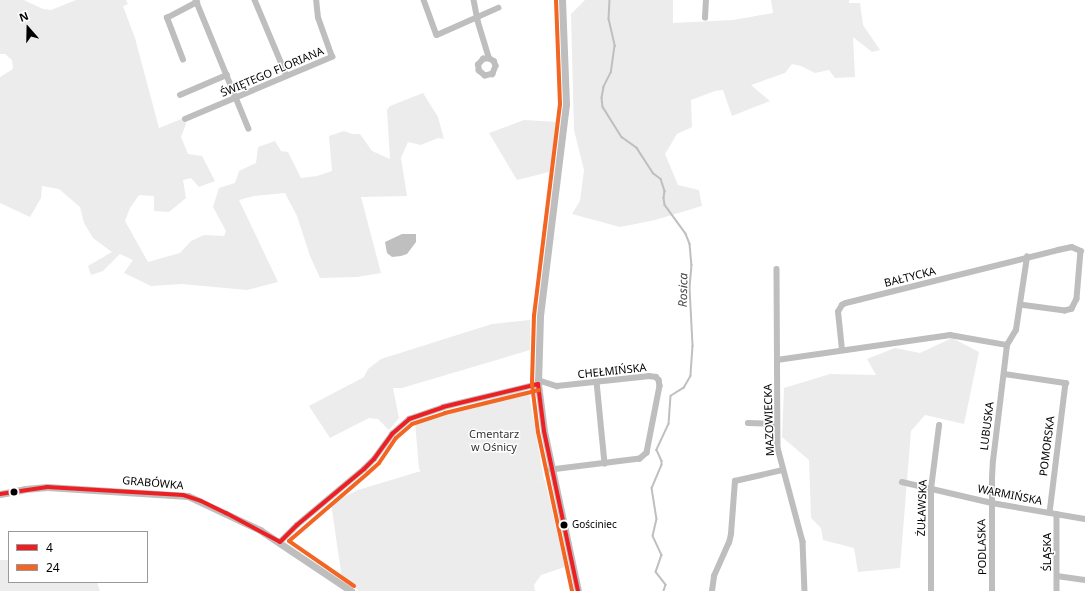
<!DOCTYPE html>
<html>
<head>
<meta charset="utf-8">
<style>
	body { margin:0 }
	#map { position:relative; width:1085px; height:591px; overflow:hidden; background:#fff; font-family:"Noto Sans",sans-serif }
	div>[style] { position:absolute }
	.green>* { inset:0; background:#ececec }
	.water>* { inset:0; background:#bfbfbf }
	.stream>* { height:1.5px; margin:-0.75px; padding:0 0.75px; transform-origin:0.75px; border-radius:0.75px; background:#bfbfbf }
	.minor>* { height:5.5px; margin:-2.75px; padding:0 2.75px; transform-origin:2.75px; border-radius:2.75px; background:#bebebe }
	.tertiary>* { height:7px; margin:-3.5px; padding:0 3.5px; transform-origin:3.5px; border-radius:3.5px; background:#bebebe }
	.bus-1>* { height:4px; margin:-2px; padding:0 2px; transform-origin:2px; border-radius:2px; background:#ee1f23 }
	.bus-2>* { height:4px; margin:-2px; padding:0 2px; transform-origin:2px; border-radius:2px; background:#f26522 }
	.dots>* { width:11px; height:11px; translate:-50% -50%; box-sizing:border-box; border:2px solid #fff; border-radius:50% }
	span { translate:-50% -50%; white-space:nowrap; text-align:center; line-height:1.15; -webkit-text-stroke:3px #fff; paint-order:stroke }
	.bus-label { font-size:10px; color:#000 }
	.left { translate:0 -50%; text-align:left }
	.street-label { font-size:11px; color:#000 }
	.park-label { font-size:11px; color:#333 }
	.water-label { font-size:12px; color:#444; font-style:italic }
	.legend { position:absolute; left:8px; top:531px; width:140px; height:52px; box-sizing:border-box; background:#fff; border:1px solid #999; margin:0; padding:5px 7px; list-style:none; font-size:12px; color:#000 }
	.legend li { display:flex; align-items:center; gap:8px; height:20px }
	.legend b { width:20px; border:1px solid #999 }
	.north { position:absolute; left:8px; top:8px; width:40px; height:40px; -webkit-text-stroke:3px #fff; paint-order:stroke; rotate:340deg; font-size:11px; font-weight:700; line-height:16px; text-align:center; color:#000 }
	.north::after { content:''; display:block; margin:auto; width:14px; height:18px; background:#000; clip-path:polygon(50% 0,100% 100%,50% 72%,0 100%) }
</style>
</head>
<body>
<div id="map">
	<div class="green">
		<div style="clip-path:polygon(0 0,24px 0,43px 9px,51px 10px,76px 0,126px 0,128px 4px,123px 6px,135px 38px,159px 128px,184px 118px,186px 124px,181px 137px,188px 154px,202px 156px,215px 181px,199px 187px,191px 178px,183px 180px,186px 198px,169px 212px,154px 211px,154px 196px,139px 195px,130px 208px,125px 221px,148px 262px,180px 253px,191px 241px,204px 235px,224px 236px,226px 231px,213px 207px,219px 188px,235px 183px,239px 171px,256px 163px,258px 147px,275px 141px,281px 151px,288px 152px,301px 178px,317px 176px,332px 171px,329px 136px,344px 131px,352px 134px,360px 134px,372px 151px,390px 159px,387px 110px,390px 106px,423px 93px,438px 117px,444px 139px,438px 138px,421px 145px,408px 142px,401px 158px,407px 196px,361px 197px,381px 273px,357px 277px,320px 278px,310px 256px,297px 216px,285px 193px,254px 196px,239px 200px,278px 282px,247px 290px,182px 284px,151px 286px,124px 273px,133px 260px,120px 254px,103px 271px,91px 275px,88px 266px,112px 252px,93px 238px,84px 223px,80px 207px,59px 189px,42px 186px,41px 198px,30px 217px,0 203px,0 77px,13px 69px,12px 60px,5px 54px,0 54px)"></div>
		<div style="clip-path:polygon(585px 0,673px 0,673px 23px,733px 20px,773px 13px,771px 0,849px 0,849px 3px,860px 3px,863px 25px,880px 50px,872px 52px,853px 37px,855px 77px,835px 78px,829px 70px,815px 73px,801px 66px,792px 64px,785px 73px,751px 85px,770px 101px,732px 116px,723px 90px,715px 91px,691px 100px,692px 127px,677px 134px,665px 154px,678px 185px,699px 190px,702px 206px,655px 220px,620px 227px,572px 214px,580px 201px,584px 170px,574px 130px,571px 14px)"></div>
		<div style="clip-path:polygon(524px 120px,558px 122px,553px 171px,517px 180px,489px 133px)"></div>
		<div style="clip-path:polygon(530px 320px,530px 350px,402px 388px,393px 388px,399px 418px,389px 430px,378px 419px,369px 418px,330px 438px,309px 406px,364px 377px,368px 369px,381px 359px,492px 324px)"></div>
		<div style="clip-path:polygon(952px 338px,979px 352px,964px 424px,925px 415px,911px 431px,900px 568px,858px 572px,854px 548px,823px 540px,821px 528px,811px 518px,809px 460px,782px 437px,784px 388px,830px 374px,876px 375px,867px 359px,895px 348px,920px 353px)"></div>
		<div style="clip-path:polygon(522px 390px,529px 393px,544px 480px,536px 482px,545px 480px,565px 567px,541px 575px,534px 585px,535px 591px,359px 591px,342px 579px,331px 503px,358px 490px,421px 471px,419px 469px,415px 422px,420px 419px)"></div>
		<div style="clip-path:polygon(0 560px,9px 560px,9px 582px,97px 582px,100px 591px,0 591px)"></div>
	</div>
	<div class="water">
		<div style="clip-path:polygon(402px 234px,416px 234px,416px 242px,407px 254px,401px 256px,392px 257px,387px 253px,385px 242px)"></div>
	</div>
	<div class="stream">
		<div style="left:610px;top:0;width:19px;rotate:93deg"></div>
		<div style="left:609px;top:19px;width:28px;rotate:77deg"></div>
		<div style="left:615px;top:46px;width:27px;rotate:98deg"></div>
		<div style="left:611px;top:73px;width:16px;rotate:117deg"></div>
		<div style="left:604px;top:87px;width:11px;rotate:100deg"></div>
		<div style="left:602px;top:98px;width:9px;rotate:84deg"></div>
		<div style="left:603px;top:107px;width:36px;rotate:58deg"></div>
		<div style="left:622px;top:137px;width:19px;rotate:36deg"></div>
		<div style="left:637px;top:148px;width:30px;rotate:57deg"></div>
		<div style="left:653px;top:173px;width:10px;rotate:37deg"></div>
		<div style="left:661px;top:179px;width:13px;rotate:72deg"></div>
		<div style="left:665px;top:191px;width:7px;rotate:98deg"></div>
		<div style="left:664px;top:198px;width:7px;rotate:82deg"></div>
		<div style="left:665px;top:205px;width:36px;rotate:54deg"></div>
		<div style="left:686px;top:234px;width:11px;rotate:68deg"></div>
		<div style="left:690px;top:244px;width:21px;rotate:85deg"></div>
		<div style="left:692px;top:265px;width:23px;rotate:95deg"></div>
		<div style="left:690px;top:288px;width:58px;rotate:87deg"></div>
		<div style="left:693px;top:346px;width:30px;rotate:94deg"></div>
		<div style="left:691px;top:376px;width:14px;rotate:120deg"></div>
		<div style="left:684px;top:388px;width:15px;rotate:148deg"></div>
		<div style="left:671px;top:396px;width:28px;rotate:94deg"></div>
		<div style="left:669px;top:424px;width:29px;rotate:115deg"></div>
		<div style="left:657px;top:450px;width:12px;rotate:66deg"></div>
		<div style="left:662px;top:461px;width:4px;rotate:90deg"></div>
		<div style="left:662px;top:465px;width:25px;rotate:113deg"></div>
		<div style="left:652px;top:488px;width:31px;rotate:81deg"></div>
		<div style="left:657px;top:519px;width:17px;rotate:103deg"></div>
		<div style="left:653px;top:536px;width:21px;rotate:65deg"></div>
		<div style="left:662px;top:555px;width:18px;rotate:109deg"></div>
		<div style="left:656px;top:572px;width:16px;rotate:52deg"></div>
		<div style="left:666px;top:585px;width:6px;rotate:108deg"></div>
	</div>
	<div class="minor">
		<div style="left:196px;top:0;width:139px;rotate:67.7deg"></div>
		<div style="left:255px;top:0;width:82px;rotate:67.2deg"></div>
		<div style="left:424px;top:0;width:37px;rotate:70deg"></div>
		<div style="left:437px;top:35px;width:67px;rotate:-23.9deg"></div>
		<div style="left:474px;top:0;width:21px;rotate:79deg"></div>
		<div style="left:478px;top:21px;width:39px;rotate:73deg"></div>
		<div style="left:489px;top:58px;width:6px;rotate:31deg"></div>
		<div style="left:494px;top:61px;width:5px;rotate:68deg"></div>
		<div style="left:496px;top:66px;width:9px;rotate:111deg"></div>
		<div style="left:493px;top:74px;width:8px;rotate:166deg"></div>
		<div style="left:485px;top:76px;width:8px;rotate:-140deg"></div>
		<div style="left:479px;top:71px;width:6px;rotate:-99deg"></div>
		<div style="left:478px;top:65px;width:8px;rotate:-50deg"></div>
		<div style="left:483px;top:59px;width:6px;rotate:-9deg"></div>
		<div style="left:705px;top:18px;width:18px;rotate:-87deg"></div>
		<div style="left:183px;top:60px;width:45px;rotate:-110.9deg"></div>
		<div style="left:167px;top:18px;width:34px;rotate:-28deg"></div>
		<div style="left:180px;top:95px;width:51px;rotate:-23.1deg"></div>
		<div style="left:185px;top:119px;width:160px;rotate:-22.9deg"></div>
		<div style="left:332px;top:57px;width:41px;rotate:-109.7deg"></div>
		<div style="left:318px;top:18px;width:18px;rotate:-96deg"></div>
		<div style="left:777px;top:269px;width:179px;rotate:89.7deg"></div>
		<div style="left:778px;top:448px;width:97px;rotate:75.1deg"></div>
		<div style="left:803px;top:542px;width:49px;rotate:87.7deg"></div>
		<div style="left:842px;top:350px;width:38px;rotate:-96deg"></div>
		<div style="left:838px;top:312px;width:8px;rotate:-60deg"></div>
		<div style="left:842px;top:305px;width:4px;rotate:-27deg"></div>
		<div style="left:846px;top:303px;width:219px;rotate:-14deg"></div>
		<div style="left:1058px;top:250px;width:14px;rotate:-12deg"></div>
		<div style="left:1072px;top:247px;width:10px;rotate:24deg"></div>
		<div style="left:1081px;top:251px;width:48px;rotate:94.8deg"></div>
		<div style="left:1077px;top:299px;width:11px;rotate:117deg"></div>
		<div style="left:1072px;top:309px;width:7px;rotate:164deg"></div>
		<div style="left:1065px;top:311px;width:45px;rotate:-172.4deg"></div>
		<div style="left:777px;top:360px;width:175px;rotate:-8.2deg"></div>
		<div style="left:950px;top:335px;width:58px;rotate:10deg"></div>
		<div style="left:1004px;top:374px;width:63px;rotate:8.3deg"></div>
		<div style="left:1066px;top:383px;width:131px;rotate:97deg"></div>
		<div style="left:538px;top:380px;width:20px;rotate:18deg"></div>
		<div style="left:557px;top:386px;width:93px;rotate:-6.2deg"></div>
		<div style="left:649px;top:376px;width:7px;rotate:8deg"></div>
		<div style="left:656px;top:377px;width:4px;rotate:45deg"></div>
		<div style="left:659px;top:380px;width:6px;rotate:81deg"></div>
		<div style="left:660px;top:386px;width:68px;rotate:101deg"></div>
		<div style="left:647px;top:453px;width:9px;rotate:139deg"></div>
		<div style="left:640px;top:459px;width:89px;rotate:172.9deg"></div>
		<div style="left:597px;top:382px;width:82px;rotate:84.4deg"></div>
		<div style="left:748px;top:423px;width:29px;rotate:2deg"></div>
		<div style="left:902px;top:482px;width:92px;rotate:13.1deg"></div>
		<div style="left:992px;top:503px;width:94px;rotate:9.8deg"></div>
		<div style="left:1057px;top:514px;width:77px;rotate:90deg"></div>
		<div style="left:280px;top:542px;width:24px;rotate:-45deg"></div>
		<div style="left:297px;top:525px;width:87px;rotate:-39.9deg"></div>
		<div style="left:364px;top:469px;width:14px;rotate:-45deg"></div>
		<div style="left:374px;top:459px;width:31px;rotate:-54deg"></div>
		<div style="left:392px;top:434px;width:23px;rotate:-41deg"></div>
		<div style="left:409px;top:419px;width:36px;rotate:-19deg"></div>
		<div style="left:443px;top:407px;width:98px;rotate:-13.6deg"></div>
		<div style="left:1057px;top:576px;width:28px;rotate:8deg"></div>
		<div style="left:712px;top:591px;width:15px;rotate:-82deg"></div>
		<div style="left:714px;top:576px;width:36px;rotate:-66deg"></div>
		<div style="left:729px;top:543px;width:9px;rotate:-77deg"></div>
		<div style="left:731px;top:534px;width:53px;rotate:-85.7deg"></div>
		<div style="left:735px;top:481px;width:49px;rotate:-12.9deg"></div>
		<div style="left:931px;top:591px;width:102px;rotate:-90deg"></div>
		<div style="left:931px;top:489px;width:64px;rotate:-82.8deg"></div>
		<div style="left:992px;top:591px;width:113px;rotate:-90deg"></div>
		<div style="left:992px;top:478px;width:17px;rotate:-87deg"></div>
		<div style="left:993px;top:461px;width:117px;rotate:-83.1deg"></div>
		<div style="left:1007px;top:345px;width:17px;rotate:-59deg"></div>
		<div style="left:1016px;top:330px;width:74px;rotate:-81.4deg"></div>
	</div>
	<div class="tertiary">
		<div style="left:562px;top:0;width:104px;rotate:87.8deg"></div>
		<div style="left:566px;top:104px;width:214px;rotate:97deg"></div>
		<div style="left:540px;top:316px;width:68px;rotate:91.7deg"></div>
		<div style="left:538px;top:384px;width:47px;rotate:82.7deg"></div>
		<div style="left:544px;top:431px;width:164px;rotate:78deg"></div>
		<div style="left:0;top:494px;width:25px;rotate:-11deg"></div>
		<div style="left:25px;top:489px;width:22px;rotate:-5deg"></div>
		<div style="left:47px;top:487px;width:141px;rotate:3.7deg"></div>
		<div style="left:188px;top:496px;width:80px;rotate:25.3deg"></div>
		<div style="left:260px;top:530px;width:110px;rotate:33.8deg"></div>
	</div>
	<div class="bus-1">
		<div style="left:538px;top:384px;width:47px;rotate:82.7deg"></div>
		<div style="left:544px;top:431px;width:164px;rotate:78deg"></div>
		<div style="left:0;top:494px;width:48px;rotate:-8.5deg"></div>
		<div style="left:47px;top:487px;width:136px;rotate:3.4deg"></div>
		<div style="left:183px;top:495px;width:19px;rotate:18deg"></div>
		<div style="left:201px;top:501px;width:28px;rotate:26deg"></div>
		<div style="left:226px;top:513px;width:61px;rotate:28.2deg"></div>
		<div style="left:280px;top:542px;width:24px;rotate:-45deg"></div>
		<div style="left:297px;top:525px;width:87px;rotate:-39.9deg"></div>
		<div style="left:364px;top:469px;width:14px;rotate:-45deg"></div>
		<div style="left:374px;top:459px;width:31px;rotate:-54deg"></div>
		<div style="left:392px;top:434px;width:23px;rotate:-41deg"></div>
		<div style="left:409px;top:419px;width:36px;rotate:-19deg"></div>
		<div style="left:443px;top:407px;width:98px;rotate:-13.6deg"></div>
	</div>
	<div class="bus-2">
		<div style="left:556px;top:0;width:104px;rotate:87.8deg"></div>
		<div style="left:560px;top:104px;width:213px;rotate:97deg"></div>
		<div style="left:534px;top:315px;width:69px;rotate:91.7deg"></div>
		<div style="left:532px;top:384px;width:48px;rotate:82.9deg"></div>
		<div style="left:538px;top:432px;width:163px;rotate:77.9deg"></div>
		<div style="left:354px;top:586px;width:79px;rotate:-145.3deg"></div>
		<div style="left:289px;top:541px;width:104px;rotate:-40.7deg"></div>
		<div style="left:368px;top:473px;width:15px;rotate:-42deg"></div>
		<div style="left:379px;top:463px;width:30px;rotate:-56deg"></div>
		<div style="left:396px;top:438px;width:21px;rotate:-41deg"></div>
		<div style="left:412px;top:424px;width:35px;rotate:-18deg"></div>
		<div style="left:445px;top:413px;width:97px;rotate:-13.7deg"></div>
	</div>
	<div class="dots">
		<div style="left:14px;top:492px;background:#000"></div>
		<div style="left:564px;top:525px;background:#000"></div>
	</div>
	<div class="bus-label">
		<span class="left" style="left:572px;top:525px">Gościniec</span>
	</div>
	<div class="street-label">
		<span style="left:272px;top:72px;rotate:-23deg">ŚWIĘTEGO FLORIANA</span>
		<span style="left:910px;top:277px;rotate:-14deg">BAŁTYCKA</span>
		<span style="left:612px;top:371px;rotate:-6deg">CHEŁMIŃSKA</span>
		<span style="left:769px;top:420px;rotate:-92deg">MAZOWIECKA</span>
		<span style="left:987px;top:426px;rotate:-83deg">LUBUSKA</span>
		<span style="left:1047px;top:446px;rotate:-83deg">POMORSKA</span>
		<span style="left:153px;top:483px;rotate:5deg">GRABÓWKA</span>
		<span style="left:1010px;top:495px;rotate:11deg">WARMIŃSKA</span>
		<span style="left:922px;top:508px;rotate:-88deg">ŻUŁAWSKA</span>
		<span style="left:982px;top:547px;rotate:-91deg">PODLASKA</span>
		<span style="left:1047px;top:552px;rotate:-90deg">ŚLĄSKA</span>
	</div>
	<div class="park-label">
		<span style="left:494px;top:441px">Cmentarz<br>w Ośnicy</span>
	</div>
	<div class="water-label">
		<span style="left:683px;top:290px;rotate:-89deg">Rosica</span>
	</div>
	<ul class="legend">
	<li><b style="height:5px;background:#ee1f23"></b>4</li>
	<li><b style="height:5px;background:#f26522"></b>24</li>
	</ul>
	<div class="north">N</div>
</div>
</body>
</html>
